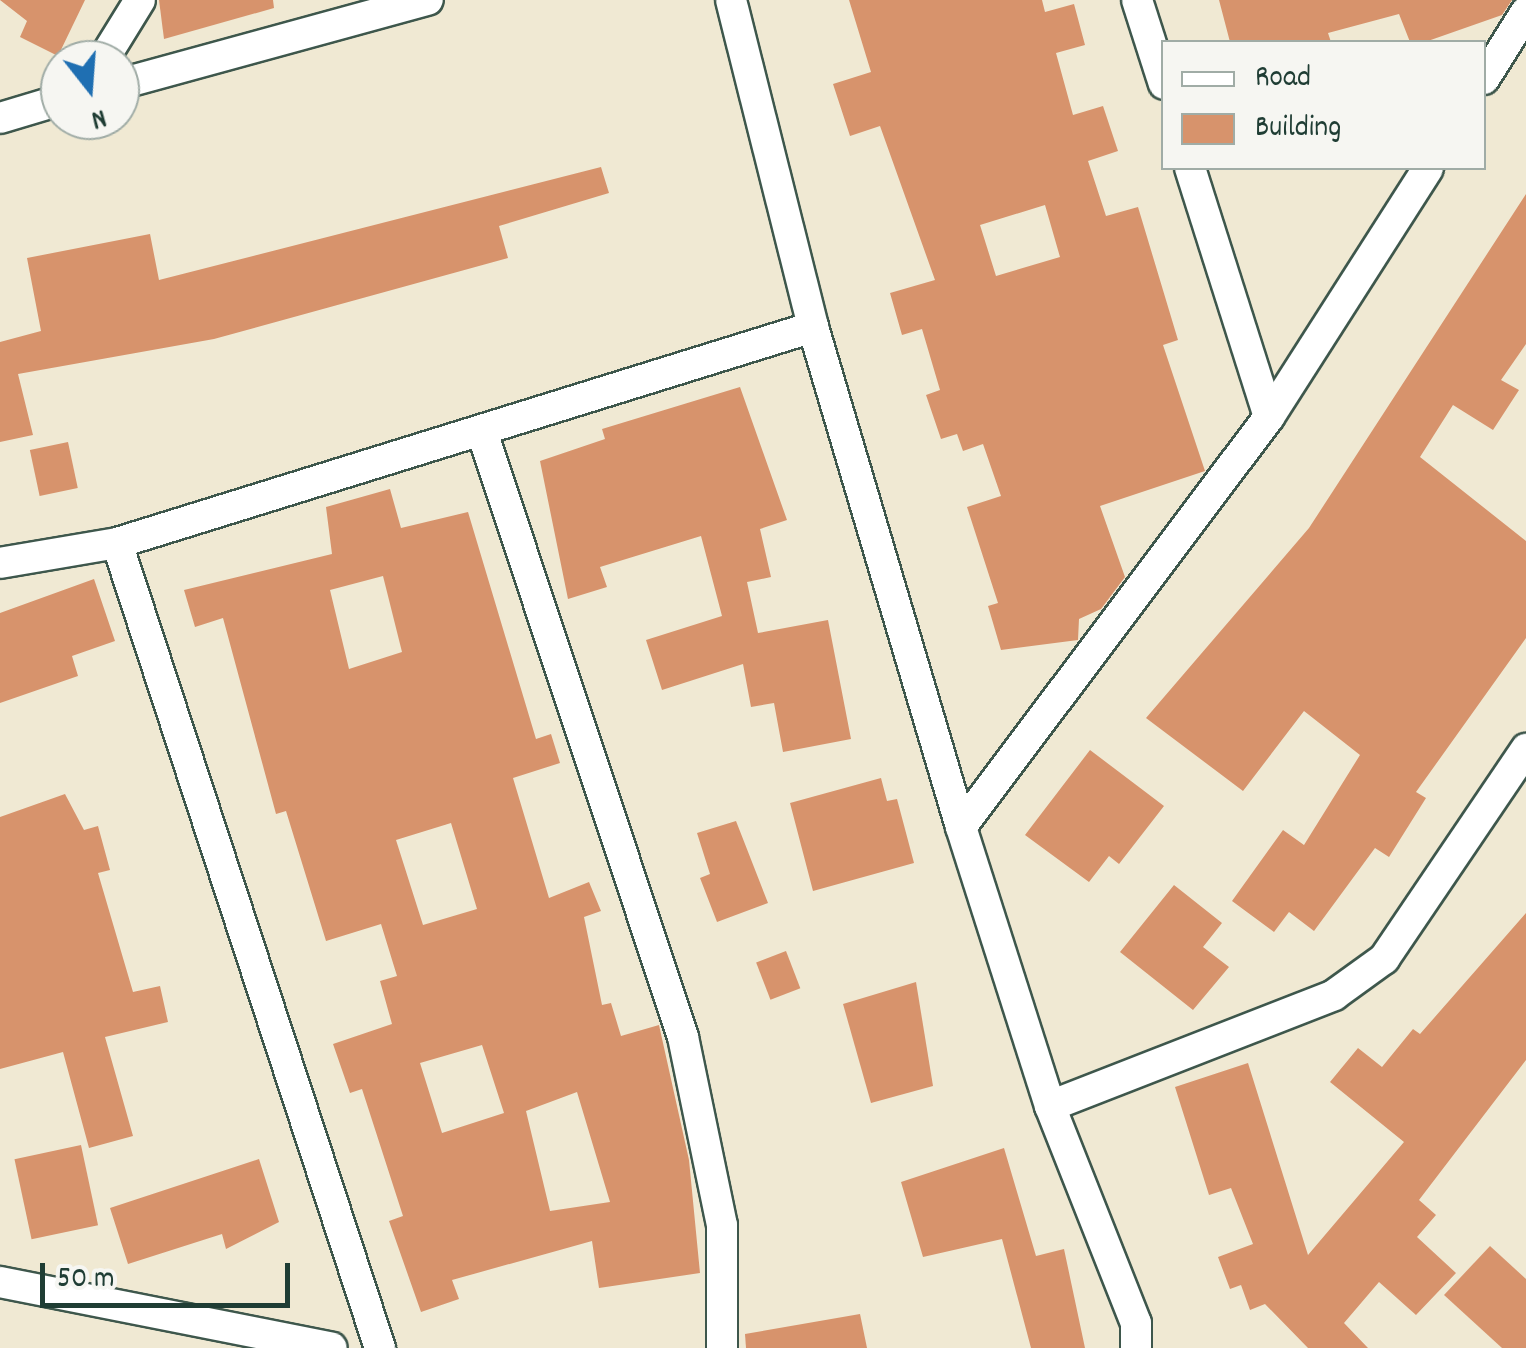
<!DOCTYPE html>
<html>
<head>
<meta charset="utf-8">
<style>
	body { margin:0 }
	#map { position:relative; width:1526px; height:1348px; overflow:hidden; background:#f0e9d3; font-family:Dekko,sans-serif }
	div>[style] { position:absolute }
	.building>* { inset:0; background:#d7936c; transform-origin:0 0 }
	.roads { filter:drop-shadow(2px 0 #3e574c) drop-shadow(-2px 0 #3e574c) drop-shadow(0 2px #3e574c) drop-shadow(0 -2px #3e574c) }
	.street>* { height:30px; margin:-15px; padding:0 15px; transform-origin:15px; border-radius:15px; background:#fff }
	span { translate:-50% -50%; white-space:nowrap; text-align:center; line-height:1.15; -webkit-text-stroke:10px #f6f6f2; paint-order:stroke }
	.legend { position:absolute; left:1161px; top:40px; width:325px; height:130px; box-sizing:border-box; background:#f6f6f2; border:2px solid #a0aca6; margin:0; padding:12px 18px; list-style:none; font-size:30px; color:#1f3d34 }
	.legend li { display:flex; align-items:center; gap:20px; height:50px }
	.legend b { width:50px; border:2px solid #a0aca6 }
	.north { position:absolute; left:40px; top:40px; width:100px; height:100px; box-sizing:border-box; background:#f6f6f2; border:2px solid #a0aca6; border-radius:50%; rotate:163deg; font-size:28px; font-weight:700; line-height:40px; text-align:center; color:#1f3d34 }
	.north::after { content:''; display:block; margin:auto; width:35px; height:45px; background:#1f6fb2; clip-path:polygon(50% 0,100% 100%,50% 72%,0 100%) }
	.scale { position:absolute; left:40px; top:1263px; width:250px; height:45px; box-sizing:border-box; border:5px solid #1f3d34; border-top:0; padding-left:12px; font-size:30px; line-height:35px; white-space:nowrap; color:#1f3d34; -webkit-text-stroke:8px #f6f6f2; paint-order:stroke }
</style>
</head>
<body>
<div id="map">
	<div class="building">
		<div style="clip-path:polygon(0 0,85px 0,58px 56px,20px 37px,27px 21px)"></div>
		<div style="clip-path:polygon(159px 0,273px 0,274px 8px,164px 39px)"></div>
		<div style="clip-path:polygon(evenodd,849px 0,1042px 0,1045px 12px,1074px 4px,1085px 45px,1056px 53px,1073px 115px,1103px 106px,1118px 151px,1088px 161px,1106px 216px,1138px 207px,1178px 340px,1163px 345px,1205px 471px,1100px 506px,1125px 577px,1101px 609px,1079px 619px,1078px 640px,1001px 650px,988px 606px,998px 603px,967px 507px,1001px 496px,983px 444px,963px 451px,957px 434px,941px 439px,926px 395px,940px 390px,922px 329px,902px 335px,890px 293px,935px 280px,880px 126px,850px 136px,833px 84px,871px 72px,849px 0,1045px 205px,1060px 257px,996px 276px,980px 225px,1045px 205px)"></div>
		<div style="clip-path:polygon(1219px 0,1512px 0,1502px 15px,1425px 42px,1410px 42px,1399px 14px,1328px 33px,1331px 42px,1230px 42px)"></div>
		<div style="clip-path:polygon(601px 167px,609px 193px,499px 226px,508px 258px,214px 339px,18px 374px,33px 435px,0 442px,0 342px,41px 331px,27px 258px,150px 234px,159px 280px)"></div>
		<div style="clip-path:polygon(1526px 194px,1526px 344px,1501px 380px,1519px 390px,1493px 430px,1453px 405px,1420px 457px,1526px 541px,1526px 638px,1416px 792px,1426px 798px,1389px 857px,1375px 848px,1314px 931px,1289px 912px,1274px 932px,1232px 901px,1283px 830px,1304px 845px,1360px 755px,1304px 711px,1243px 791px,1146px 718px,1309px 528px)"></div>
		<div style="clip-path:polygon(740px 387px,787px 520px,760px 529px,771px 577px,747px 582px,758px 633px,828px 620px,851px 739px,783px 752px,774px 703px,751px 707px,743px 664px,662px 690px,646px 640px,722px 616px,701px 536px,600px 567px,607px 587px,568px 599px,540px 461px,605px 439px,602px 429px)"></div>
		<div style="left:68px;top:442px;width:47px;height:39px;rotate:78deg"></div>
		<div style="clip-path:polygon(evenodd,390px 489px,401px 528px,468px 512px,536px 739px,551px 734px,560px 763px,513px 778px,549px 898px,589px 882px,601px 911px,584px 917px,602px 1005px,611px 1003px,621px 1036px,659px 1025px,689px 1160px,700px 1273px,599px 1288px,592px 1241px,452px 1280px,459px 1299px,421px 1312px,389px 1221px,403px 1216px,362px 1089px,350px 1093px,333px 1044px,392px 1024px,380px 981px,397px 976px,381px 924px,326px 941px,286px 811px,276px 814px,223px 618px,195px 627px,184px 590px,332px 554px,326px 507px,390px 489px,383px 576px,402px 652px,349px 669px,330px 590px,383px 576px,390px 489px,451px 823px,477px 909px,423px 925px,396px 840px,451px 823px,390px 489px,482px 1045px,504px 1113px,442px 1133px,420px 1063px,482px 1045px,390px 489px,577px 1092px,610px 1202px,550px 1211px,526px 1111px,577px 1092px)"></div>
		<div style="clip-path:polygon(94px 579px,115px 641px,72px 656px,78px 676px,0 703px,0 613px)"></div>
		<div style="clip-path:polygon(1090px 750px,1164px 806px,1119px 864px,1109px 856px,1089px 882px,1025px 835px)"></div>
		<div style="clip-path:polygon(881px 778px,887px 801px,897px 799px,914px 863px,813px 891px,790px 803px)"></div>
		<div style="clip-path:polygon(65px 794px,84px 830px,98px 826px,110px 870px,98px 873px,133px 992px,160px 986px,168px 1022px,105px 1037px,133px 1136px,89px 1148px,63px 1052px,0 1069px,0 817px)"></div>
		<div style="clip-path:polygon(736px 821px,768px 903px,717px 922px,700px 878px,710px 874px,697px 833px)"></div>
		<div style="clip-path:polygon(1174px 885px,1222px 923px,1203px 947px,1229px 967px,1193px 1010px,1120px 952px)"></div>
		<div style="clip-path:polygon(1526px 913px,1526px 1060px,1419px 1200px,1436px 1215px,1417px 1237px,1456px 1273px,1416px 1315px,1379px 1282px,1344px 1323px,1368px 1348px,1308px 1348px,1265px 1304px,1250px 1310px,1241px 1285px,1230px 1289px,1218px 1257px,1253px 1244px,1231px 1188px,1209px 1195px,1175px 1087px,1248px 1063px,1308px 1255px,1404px 1142px,1330px 1082px,1358px 1048px,1382px 1067px,1413px 1029px,1420px 1034px)"></div>
		<div style="left:786px;top:951px;width:40px;height:32px;rotate:69deg"></div>
		<div style="clip-path:polygon(916px 982px,933px 1086px,871px 1103px,843px 1004px)"></div>
		<div style="left:81px;top:1145px;width:82px;height:68px;rotate:78deg"></div>
		<div style="clip-path:polygon(1004px 1148px,1036px 1256px,1064px 1249px,1085px 1348px,1031px 1348px,1002px 1239px,923px 1257px,901px 1182px)"></div>
		<div style="clip-path:polygon(259px 1159px,279px 1222px,226px 1249px,222px 1234px,128px 1264px,110px 1208px)"></div>
		<div style="clip-path:polygon(1490px 1246px,1526px 1279px,1526px 1348px,1502px 1348px,1444px 1295px)"></div>
		<div style="clip-path:polygon(860px 1314px,867px 1348px,746px 1348px,745px 1334px)"></div>
	</div>
	<div class="roads">
		<div class="street">
			<div style="left:731px;top:0;width:337px;rotate:75.9deg"></div>
			<div style="left:813px;top:327px;width:521px;rotate:73.51deg"></div>
			<div style="left:961px;top:827px;width:293px;rotate:72.3deg"></div>
			<div style="left:1050px;top:1106px;width:233px;rotate:68.4deg"></div>
			<div style="left:1136px;top:1323px;width:25px;rotate:90deg"></div>
			<div style="left:1137px;top:0;width:88px;rotate:72.2deg"></div>
			<div style="left:103px;top:60px;width:70px;rotate:-58.3deg"></div>
			<div style="left:1484px;top:79px;width:79px;rotate:-57.9deg"></div>
			<div style="left:120px;top:84px;width:319px;rotate:-15.3deg"></div>
			<div style="left:0;top:118px;width:63px;rotate:-16.7deg"></div>
			<div style="left:1190px;top:168px;width:261px;rotate:72.4deg"></div>
			<div style="left:483px;top:435px;width:634px;rotate:71.62deg"></div>
			<div style="left:683px;top:1037px;width:192px;rotate:78.3deg"></div>
			<div style="left:722px;top:1225px;width:123px;rotate:90deg"></div>
			<div style="left:117px;top:543px;width:847px;rotate:71.91deg"></div>
			<div style="left:0;top:563px;width:119px;rotate:-9.7deg"></div>
			<div style="left:117px;top:543px;width:729px;rotate:-17.24deg"></div>
			<div style="left:961px;top:827px;width:513px;rotate:-53.09deg"></div>
			<div style="left:1269px;top:417px;width:295px;rotate:-57.4deg"></div>
			<div style="left:1050px;top:1106px;width:305px;rotate:-21.3deg"></div>
			<div style="left:1334px;top:995px;width:62px;rotate:-35.8deg"></div>
			<div style="left:1384px;top:959px;width:254px;rotate:-55.9deg"></div>
			<div style="left:0;top:1282px;width:338px;rotate:11.2deg"></div>
		</div>
	</div>
	<ul class="legend">
	<li><b style="height:12px;background:#fff"></b>Road</li>
	<li><b style="height:28px;background:#d7936c"></b>Building</li>
	</ul>
	<div class="north">N</div>
	<div class="scale">50 m</div>
</div>
</body>
</html>
